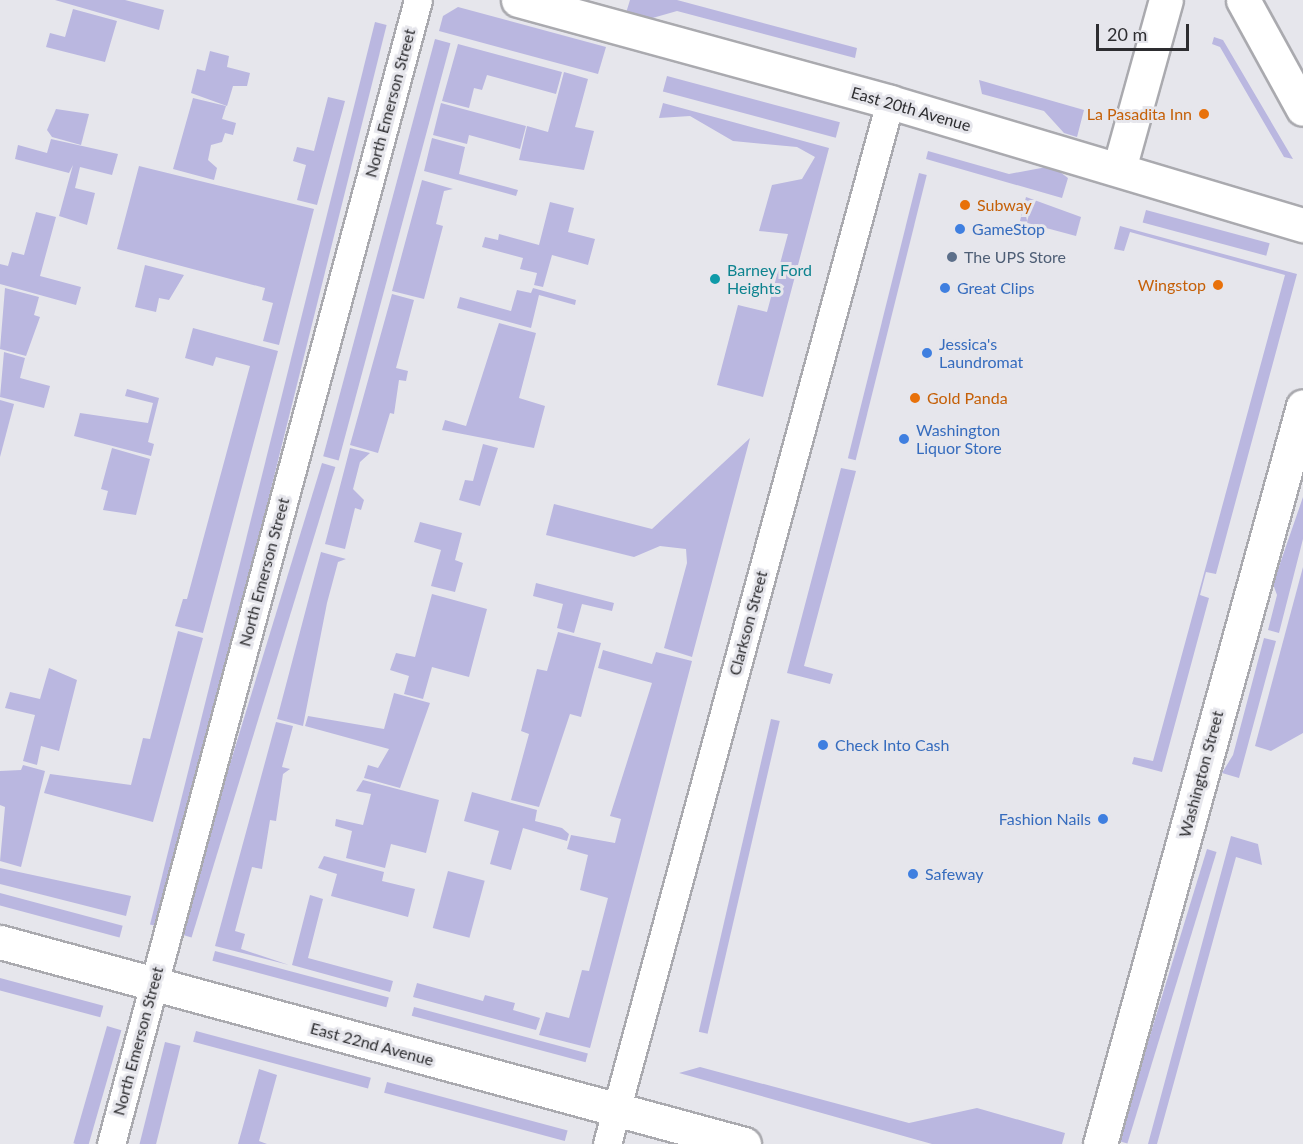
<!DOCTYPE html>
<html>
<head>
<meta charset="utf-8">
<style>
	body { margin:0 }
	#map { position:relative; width:1303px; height:1144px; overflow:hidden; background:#e6e6ec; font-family:Lato,sans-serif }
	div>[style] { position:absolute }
	.green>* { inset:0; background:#bab7e0; transform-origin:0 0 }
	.roads { filter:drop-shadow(2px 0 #aaaaaf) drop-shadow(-2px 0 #aaaaaf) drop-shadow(0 2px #aaaaaf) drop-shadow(0 -2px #aaaaaf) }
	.minor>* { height:27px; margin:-13.5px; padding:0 13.5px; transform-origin:13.5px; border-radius:13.5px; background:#fff }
	.tertiary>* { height:33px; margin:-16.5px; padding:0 16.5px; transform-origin:16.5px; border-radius:16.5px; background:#fff }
	.secondary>* { height:33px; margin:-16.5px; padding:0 16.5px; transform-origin:16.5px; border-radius:16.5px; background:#fff }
	.dots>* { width:16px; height:16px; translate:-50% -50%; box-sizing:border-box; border:3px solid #e6e6ec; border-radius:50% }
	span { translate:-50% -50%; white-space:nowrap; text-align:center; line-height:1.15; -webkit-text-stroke:6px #e6e6ec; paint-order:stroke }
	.street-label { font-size:16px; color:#2d2d30 }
	.food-label { font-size:16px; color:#c56008 }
	.right { translate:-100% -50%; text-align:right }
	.left { translate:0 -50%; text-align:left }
	.shop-label { font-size:16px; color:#366cbe }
	.service-label { font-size:16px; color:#4e5e75 }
	.culture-label { font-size:16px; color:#0d838f }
	.scale { position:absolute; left:1096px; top:24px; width:93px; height:27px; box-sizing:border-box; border:3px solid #2d2d30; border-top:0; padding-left:8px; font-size:18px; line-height:21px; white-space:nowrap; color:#2d2d30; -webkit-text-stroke:4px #e6e6ec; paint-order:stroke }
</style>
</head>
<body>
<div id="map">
	<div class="green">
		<div style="clip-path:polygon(55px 0,125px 0,164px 10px,159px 30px)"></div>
		<div style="clip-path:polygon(630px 0,677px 0,857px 48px,855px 58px,677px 11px,649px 19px,626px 13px)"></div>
		<div style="clip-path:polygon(458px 7px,606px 47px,598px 74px,439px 31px,443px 16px)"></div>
		<div style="clip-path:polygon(73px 9px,117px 21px,105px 62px,46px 47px,50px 33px,65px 37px)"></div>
		<div style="left:375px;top:22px;width:12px;height:930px;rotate:14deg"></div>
		<div style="clip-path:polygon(1214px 37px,1223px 40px,1293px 159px,1284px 157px,1220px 47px,1212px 44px)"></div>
		<div style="left:435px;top:39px;width:16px;height:432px;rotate:15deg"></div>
		<div style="clip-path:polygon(458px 44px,562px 72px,556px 94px,487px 75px,482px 90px,474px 88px,469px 108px,442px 101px)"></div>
		<div style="clip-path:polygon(210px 51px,229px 56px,227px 67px,250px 73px,247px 86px,233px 86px,227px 106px,191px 93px,197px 69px,205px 71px)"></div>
		<div style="clip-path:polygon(564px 72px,588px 79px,575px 127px,594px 131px,584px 170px,519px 160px,527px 126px,548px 132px)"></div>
		<div style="left:667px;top:76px;width:179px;height:16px;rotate:15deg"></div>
		<div style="clip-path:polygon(979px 80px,1084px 110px,1077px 137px,1064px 133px,1044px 111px,982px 94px)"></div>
		<div style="clip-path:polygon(328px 97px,345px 101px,317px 205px,297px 200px,306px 165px,293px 161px,297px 147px,314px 151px)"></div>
		<div style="clip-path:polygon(193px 98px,226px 106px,222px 119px,236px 123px,233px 135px,225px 133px,222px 142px,211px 145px,208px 160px,217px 168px,214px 180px,173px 169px)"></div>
		<div style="clip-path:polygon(441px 103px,526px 126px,520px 149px,469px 135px,467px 144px,433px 135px)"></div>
		<div style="clip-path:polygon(663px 103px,829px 148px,763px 397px,717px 385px,738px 305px,767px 312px,788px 234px,759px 231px,772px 185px,802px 179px,815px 157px,797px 147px,733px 141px,690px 116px,659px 118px)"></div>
		<div style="clip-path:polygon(56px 109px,89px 114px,81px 145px,52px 137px,47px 130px)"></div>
		<div style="clip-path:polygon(432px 138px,465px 147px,459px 174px,518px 190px,516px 196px,424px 171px)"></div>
		<div style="clip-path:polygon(51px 139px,118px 154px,112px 175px,80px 167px,75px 188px,95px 193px,87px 225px,59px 216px,73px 165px,69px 173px,15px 159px,18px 145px,47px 153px)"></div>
		<div style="clip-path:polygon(928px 151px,1009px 174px,1052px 166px,1068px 178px,1062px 198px,926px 159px)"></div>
		<div style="clip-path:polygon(139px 166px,314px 209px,279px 345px,263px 341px,273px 303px,262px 300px,265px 288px,117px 249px)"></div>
		<div style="left:919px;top:173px;width:8px;height:294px;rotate:14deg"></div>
		<div style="clip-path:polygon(422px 180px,453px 189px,444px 191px,436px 224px,443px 226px,424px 299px,392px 291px)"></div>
		<div style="clip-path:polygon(1026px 197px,1081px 217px,1076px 236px,1020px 221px)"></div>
		<div style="clip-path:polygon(550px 202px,574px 208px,568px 232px,595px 239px,588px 265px,552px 255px,543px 287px,534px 285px,537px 273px,520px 269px,523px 258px,482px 247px,485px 237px,498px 240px,499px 234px,539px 245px)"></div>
		<div style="left:1146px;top:210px;width:128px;height:13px;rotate:15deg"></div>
		<div style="clip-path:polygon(36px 212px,56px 217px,40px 276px,81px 287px,76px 305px,0 284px,0 264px,8px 266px,12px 252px,24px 255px)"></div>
		<div style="clip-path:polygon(1120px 226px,1297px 274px,1216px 574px,1206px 572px,1200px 595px,1209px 598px,1162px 772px,1132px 764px,1134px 757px,1153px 761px,1285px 275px,1130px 232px,1124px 251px,1114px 249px)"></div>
		<div style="clip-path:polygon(145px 265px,184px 275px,169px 300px,159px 298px,156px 312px,135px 307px)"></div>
		<div style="clip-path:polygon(5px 288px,39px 297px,34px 315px,40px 317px,26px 356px,0 349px)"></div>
		<div style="clip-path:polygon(533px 288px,576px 300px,575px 305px,539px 295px,531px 328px,457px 308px,460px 297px,511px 311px,517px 290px,531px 293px)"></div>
		<div style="clip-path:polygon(392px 294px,414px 300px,396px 368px,408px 371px,406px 381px,399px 380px,394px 414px,390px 413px,378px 453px,350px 445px)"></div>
		<div style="clip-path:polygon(499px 323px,536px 333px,519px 398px,545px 406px,534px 448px,442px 430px,445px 420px,466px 426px)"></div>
		<div style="clip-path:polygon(193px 328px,278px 351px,203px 633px,175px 626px,183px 599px,187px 599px,250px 366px,216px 357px,213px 366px,185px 358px)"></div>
		<div style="clip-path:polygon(4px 352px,25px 358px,20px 378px,50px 386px,44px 408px,0 397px)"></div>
		<div style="clip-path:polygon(127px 389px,159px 398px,148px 442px,154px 444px,151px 456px,74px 436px,80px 413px,148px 423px,153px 403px,125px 396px)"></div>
		<div style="clip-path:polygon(0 400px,14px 404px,0 457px)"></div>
		<div style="clip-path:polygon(750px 438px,692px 657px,664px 648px,687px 563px,686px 549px,660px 546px,634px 557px,546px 535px,554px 504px,652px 529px)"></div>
		<div style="clip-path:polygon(483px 444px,498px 448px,480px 506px,459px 500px,465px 480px,473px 481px)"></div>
		<div style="clip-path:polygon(112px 448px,150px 459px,136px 515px,103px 510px,108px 491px,101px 489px)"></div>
		<div style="clip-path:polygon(350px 448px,370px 453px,360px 462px,353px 489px,364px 500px,361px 510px,355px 508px,345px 549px,325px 544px)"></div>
		<div style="left:322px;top:463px;width:14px;height:492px;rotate:17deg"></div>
		<div style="clip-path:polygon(841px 468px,856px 471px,804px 666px,833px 674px,830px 684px,787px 673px)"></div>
		<div style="clip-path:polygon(1303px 497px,1303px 539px,1279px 633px,1268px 630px,1277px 595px,1273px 584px)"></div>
		<div style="clip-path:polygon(420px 522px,462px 533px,455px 560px,463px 563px,455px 592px,431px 586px,441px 550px,414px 542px)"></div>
		<div style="clip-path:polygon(321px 552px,346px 559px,338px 562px,327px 603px,303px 726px,277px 719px)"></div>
		<div style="clip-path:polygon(1303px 567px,1303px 733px,1271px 751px,1255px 746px)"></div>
		<div style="clip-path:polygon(536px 583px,614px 603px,612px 611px,582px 604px,574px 633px,557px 628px,563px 604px,533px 596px)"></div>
		<div style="clip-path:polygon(432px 594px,487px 609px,469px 677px,432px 667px,423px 699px,404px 694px,409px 676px,390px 670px,396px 653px,415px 657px)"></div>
		<div style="clip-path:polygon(178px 631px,203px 638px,153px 822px,44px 793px,50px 774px,131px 785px,143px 738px,150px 739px)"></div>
		<div style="clip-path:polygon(558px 632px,601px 643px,581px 717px,570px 714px,539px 807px,511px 800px,529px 734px,521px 731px,537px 669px,547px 671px)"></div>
		<div style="clip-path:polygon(1264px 638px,1276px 641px,1239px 778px,1222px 773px,1233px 755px)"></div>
		<div style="clip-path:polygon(603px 650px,652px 664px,656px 652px,692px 661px,590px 1048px,539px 1035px,546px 1012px,569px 1018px,582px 970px,589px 971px,608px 898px,580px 890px,588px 855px,567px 849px,571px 835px,615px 843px,621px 819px,610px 816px,652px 683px,598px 668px)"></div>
		<div style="clip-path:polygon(49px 668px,77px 680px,59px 751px,41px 746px,37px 765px,23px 761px,35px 715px,5px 708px,10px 692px,40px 699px)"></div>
		<div style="clip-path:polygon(394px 693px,430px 703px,400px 788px,364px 778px,368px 765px,378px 768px,389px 749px,305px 726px,308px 716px,384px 729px)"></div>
		<div style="left:771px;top:719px;width:9px;height:321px;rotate:13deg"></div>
		<div style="clip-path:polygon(276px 722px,293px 726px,282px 767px,290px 769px,283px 774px,276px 821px,270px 820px,262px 869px,252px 867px,235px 931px,245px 934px,241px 949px,289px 965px,215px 946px)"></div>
		<div style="clip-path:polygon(23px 765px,45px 771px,21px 867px,0 861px,5px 807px,0 805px,0 771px,21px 770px)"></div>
		<div style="clip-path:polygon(363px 780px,439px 800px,426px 853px,391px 844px,385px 868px,346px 858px,352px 831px,335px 826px,336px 819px,363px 825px,371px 794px,356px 791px)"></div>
		<div style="clip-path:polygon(472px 792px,537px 810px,535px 821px,562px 828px,569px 834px,567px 841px,523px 828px,511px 870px,490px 864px,499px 831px,464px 821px)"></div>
		<div style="clip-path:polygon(1231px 836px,1258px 844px,1262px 865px,1236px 857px,1157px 1144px,1148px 1144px)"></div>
		<div style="left:1207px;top:849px;width:10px;height:305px;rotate:17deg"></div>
		<div style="clip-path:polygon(324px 856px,384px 872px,382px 881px,415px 889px,408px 917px,331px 896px,337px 874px,318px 868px)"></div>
		<div style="clip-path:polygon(0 868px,131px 896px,126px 916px,0 884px)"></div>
		<div style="left:448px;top:871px;width:38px;height:59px;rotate:15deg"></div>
		<div style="left:0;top:893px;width:127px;height:12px;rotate:15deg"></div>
		<div style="clip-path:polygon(310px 895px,323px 899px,308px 958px,393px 981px,390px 992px,292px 965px)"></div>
		<div style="left:215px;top:951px;width:180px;height:10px;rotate:15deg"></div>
		<div style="left:0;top:978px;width:107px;height:12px;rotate:15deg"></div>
		<div style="clip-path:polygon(417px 983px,483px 1001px,485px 995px,515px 1003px,513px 1010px,540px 1018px,536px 1030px,413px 997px)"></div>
		<div style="left:414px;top:1007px;width:180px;height:9px;rotate:15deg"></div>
		<div style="left:107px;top:1026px;width:15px;height:122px;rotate:16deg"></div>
		<div style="left:196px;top:1031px;width:181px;height:11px;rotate:15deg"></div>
		<div style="left:165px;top:1042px;width:16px;height:106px;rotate:14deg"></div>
		<div style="clip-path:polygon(700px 1067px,909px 1123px,977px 1108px,1065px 1133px,1062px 1144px,932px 1144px,679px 1073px)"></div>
		<div style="clip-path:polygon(259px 1069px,277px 1075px,259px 1141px,267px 1144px,238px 1144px)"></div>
		<div style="left:387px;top:1082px;width:187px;height:11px;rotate:15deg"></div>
	</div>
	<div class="roads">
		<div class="minor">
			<div style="left:111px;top:1144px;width:1184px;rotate:-74.98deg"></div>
			<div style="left:607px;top:1144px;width:1080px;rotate:-74.81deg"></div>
		</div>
		<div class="tertiary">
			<div style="left:518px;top:0;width:386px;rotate:15.3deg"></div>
			<div style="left:890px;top:102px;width:431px;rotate:16.6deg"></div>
			<div style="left:1119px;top:169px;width:175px;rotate:-74.5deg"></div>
			<div style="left:0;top:942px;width:771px;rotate:15.19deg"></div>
			<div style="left:1100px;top:1144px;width:765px;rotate:-74.62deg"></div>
		</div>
		<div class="secondary">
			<div style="left:1243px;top:0;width:124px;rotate:61.2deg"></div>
		</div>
	</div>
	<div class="dots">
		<div style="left:1204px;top:114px;background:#e8710a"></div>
		<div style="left:965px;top:205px;background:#e8710a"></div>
		<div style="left:960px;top:229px;background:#3f7fe0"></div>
		<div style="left:952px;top:257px;background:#5c6f8a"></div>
		<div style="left:715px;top:279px;background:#0f9aa8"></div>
		<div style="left:1218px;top:285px;background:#e8710a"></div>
		<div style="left:945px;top:288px;background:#3f7fe0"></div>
		<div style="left:927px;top:353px;background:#3f7fe0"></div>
		<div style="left:915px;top:398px;background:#e8710a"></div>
		<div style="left:904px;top:439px;background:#3f7fe0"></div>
		<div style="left:823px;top:745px;background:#3f7fe0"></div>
		<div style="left:1103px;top:819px;background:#3f7fe0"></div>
		<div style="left:913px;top:874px;background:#3f7fe0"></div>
	</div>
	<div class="street-label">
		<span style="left:390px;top:103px;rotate:-75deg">North Emerson Street</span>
		<span style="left:911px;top:109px;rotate:16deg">East 20th Avenue</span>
		<span style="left:264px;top:572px;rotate:-75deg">North Emerson Street</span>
		<span style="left:748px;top:623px;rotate:-75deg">Clarkson Street</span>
		<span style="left:1201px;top:774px;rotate:-75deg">Washington Street</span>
		<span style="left:138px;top:1041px;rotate:-75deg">North Emerson Street</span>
		<span style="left:372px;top:1044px;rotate:15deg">East 22nd Avenue</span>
	</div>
	<div class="food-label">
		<span class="right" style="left:1192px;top:114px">La Pasadita Inn</span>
		<span class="left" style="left:977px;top:205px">Subway</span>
		<span class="right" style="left:1206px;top:285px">Wingstop</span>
		<span class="left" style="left:927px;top:398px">Gold Panda</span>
	</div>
	<div class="shop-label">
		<span class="left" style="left:972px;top:229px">GameStop</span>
		<span class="left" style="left:957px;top:288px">Great Clips</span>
		<span class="left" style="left:939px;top:353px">Jessica's<br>Laundromat</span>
		<span class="left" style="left:916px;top:439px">Washington<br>Liquor Store</span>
		<span class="left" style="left:835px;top:745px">Check Into Cash</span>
		<span class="right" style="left:1091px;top:819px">Fashion Nails</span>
		<span class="left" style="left:925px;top:874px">Safeway</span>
	</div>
	<div class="service-label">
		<span class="left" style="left:964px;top:257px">The UPS Store</span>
	</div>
	<div class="culture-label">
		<span class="left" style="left:727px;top:279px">Barney Ford<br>Heights</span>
	</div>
	<div class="scale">20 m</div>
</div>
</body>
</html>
